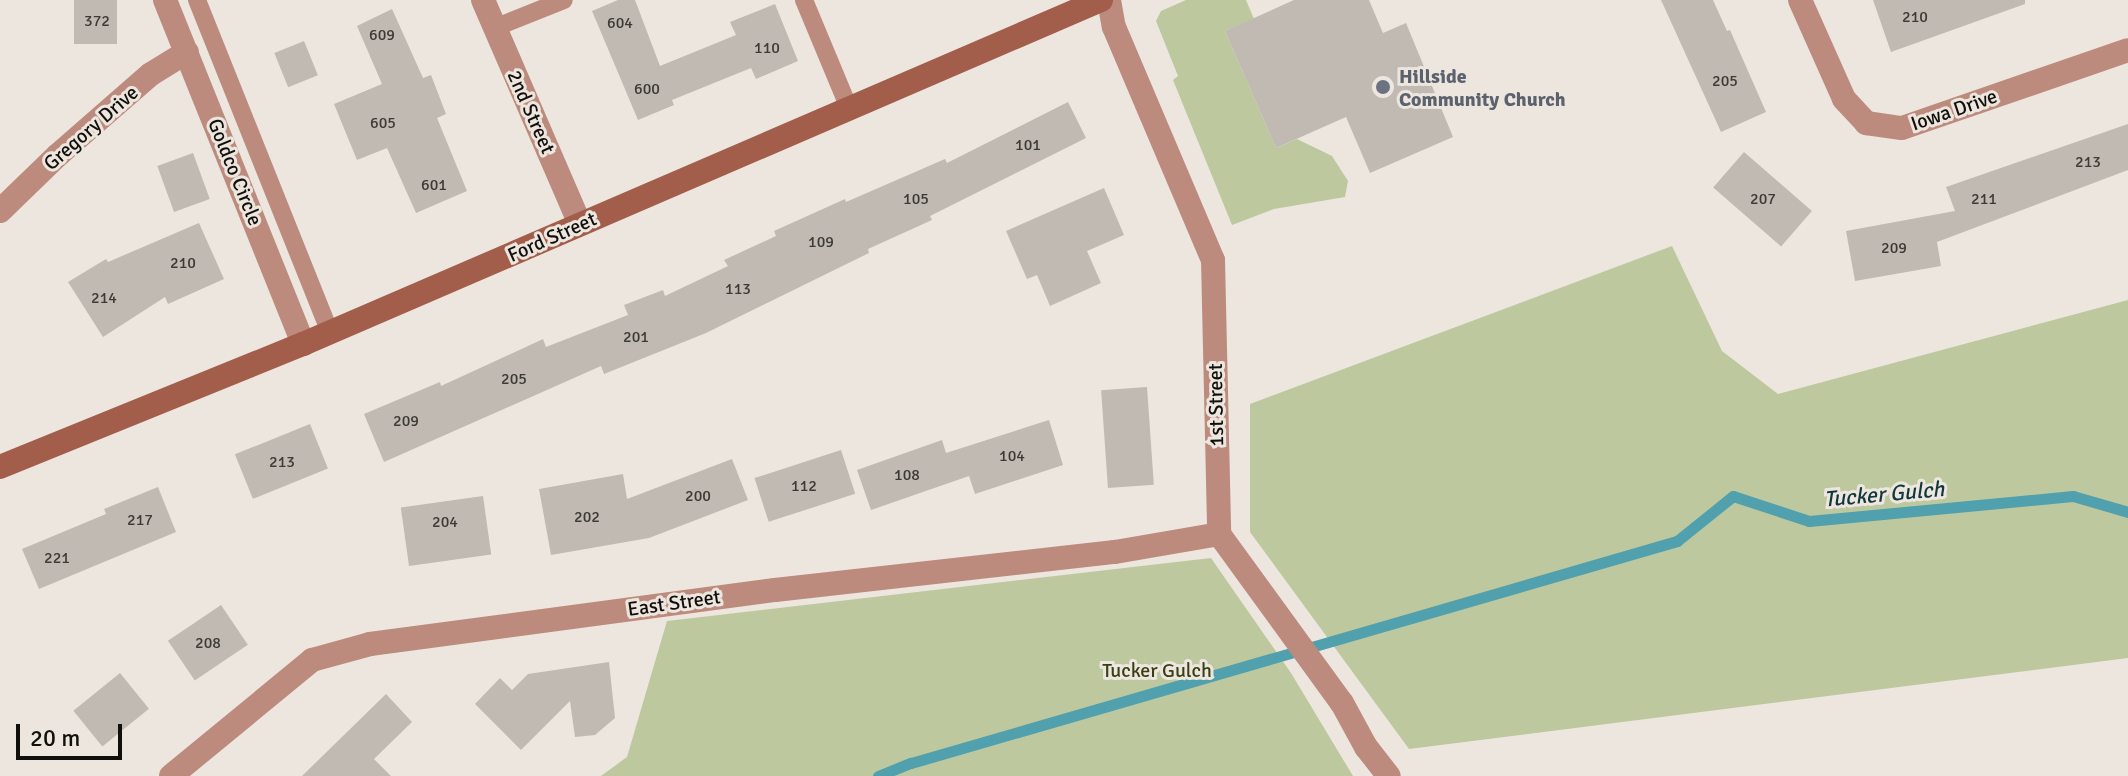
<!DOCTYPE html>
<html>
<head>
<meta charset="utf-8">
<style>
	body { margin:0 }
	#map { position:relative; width:2128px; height:776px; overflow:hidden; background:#ede6de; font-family:Signika,sans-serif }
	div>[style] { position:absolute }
	.green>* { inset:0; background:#bec89e }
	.stream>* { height:11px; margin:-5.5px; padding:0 5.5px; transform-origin:5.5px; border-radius:5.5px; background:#50a1ad }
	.building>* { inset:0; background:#c0bab2; transform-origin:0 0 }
	.lane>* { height:18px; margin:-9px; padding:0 9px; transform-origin:9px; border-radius:9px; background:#bc8b7e }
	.street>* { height:24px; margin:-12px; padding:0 12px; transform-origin:12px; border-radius:12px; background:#bc8b7e }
	.secondary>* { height:24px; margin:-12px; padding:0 12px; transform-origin:12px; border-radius:12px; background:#a35d4b }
	.dots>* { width:22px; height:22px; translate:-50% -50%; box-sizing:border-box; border:4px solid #ede6de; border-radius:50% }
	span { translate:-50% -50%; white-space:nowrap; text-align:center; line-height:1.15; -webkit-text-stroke:6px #ede6de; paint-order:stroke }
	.number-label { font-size:16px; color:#3d3a36 }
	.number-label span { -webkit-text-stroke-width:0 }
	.worship-label { font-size:20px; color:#5b616d; font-weight:700 }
	.left { translate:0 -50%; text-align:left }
	.street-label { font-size:20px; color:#110f0c }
	.park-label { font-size:20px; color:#384013 }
	.water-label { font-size:22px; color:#0f373d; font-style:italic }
	.scale { position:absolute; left:16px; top:724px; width:106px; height:36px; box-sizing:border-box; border:4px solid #110f0c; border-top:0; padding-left:10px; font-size:24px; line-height:28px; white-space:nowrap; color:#110f0c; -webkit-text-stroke:6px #ede6de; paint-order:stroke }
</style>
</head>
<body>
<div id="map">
	<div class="green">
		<div style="clip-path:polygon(1186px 0,1246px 0,1254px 19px,1225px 31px,1276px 148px,1297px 139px,1332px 156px,1348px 181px,1345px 197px,1274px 209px,1232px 225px,1173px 80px,1178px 76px,1156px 21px,1161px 11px)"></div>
		<div style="clip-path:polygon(1672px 246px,1722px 351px,1778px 394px,2128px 300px,2128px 658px,1409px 749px,1250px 532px,1250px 404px)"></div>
		<div style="clip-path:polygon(1211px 558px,1291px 673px,1353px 776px,601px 776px,627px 757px,667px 621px)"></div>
	</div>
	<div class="stream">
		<div style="left:878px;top:776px;width:35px;rotate:-22deg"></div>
		<div style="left:911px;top:763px;width:798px;rotate:-16.16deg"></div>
		<div style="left:1677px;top:541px;width:72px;rotate:-38.8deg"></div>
		<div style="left:1733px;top:496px;width:80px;rotate:18.2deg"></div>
		<div style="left:1809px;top:521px;width:265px;rotate:-5.4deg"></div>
		<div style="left:2073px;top:496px;width:57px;rotate:16.2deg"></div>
	</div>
	<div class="building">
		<div style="left:74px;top:0;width:43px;height:44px"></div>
		<div style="clip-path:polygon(618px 0,635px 0,660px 66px,736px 35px,730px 22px,775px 4px,798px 61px,756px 79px,751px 68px,672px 100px,674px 105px,638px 120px,592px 11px)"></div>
		<div style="clip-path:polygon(1294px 0,1369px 0,1383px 33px,1406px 23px,1453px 137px,1370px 173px,1346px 117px,1276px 148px,1225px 31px)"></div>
		<div style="clip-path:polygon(1661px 0,1713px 0,1727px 31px,1730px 30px,1766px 112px,1721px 132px)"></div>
		<div style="clip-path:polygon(1873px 0,2025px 0,2025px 4px,1891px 52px)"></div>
		<div style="clip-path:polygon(392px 9px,423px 78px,431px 75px,446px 114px,437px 118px,467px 191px,416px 213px,387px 148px,357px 160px,334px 104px,382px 84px,357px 26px)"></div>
		<div style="left:304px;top:41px;width:37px;height:32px;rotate:68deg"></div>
		<div style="clip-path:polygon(1068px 102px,1086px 138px,930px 216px,932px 220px,868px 249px,869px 253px,706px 333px,604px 374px,601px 366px,384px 462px,364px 414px,440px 382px,441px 386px,543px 339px,546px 347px,628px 315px,624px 305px,663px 290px,665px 296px,728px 266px,724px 260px,776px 236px,774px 231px,845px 199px,846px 202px,945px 159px,947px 163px)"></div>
		<div style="clip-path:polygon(2128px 124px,2128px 170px,1937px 242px,1941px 266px,1855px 281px,1846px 231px,1955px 211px,1946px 187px)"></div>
		<div style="left:1744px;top:152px;width:90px;height:47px;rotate:41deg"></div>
		<div style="left:193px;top:153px;width:49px;height:38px;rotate:70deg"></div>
		<div style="clip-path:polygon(1104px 188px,1124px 235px,1087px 251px,1101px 283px,1050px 306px,1037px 275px,1027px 279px,1006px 231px)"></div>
		<div style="clip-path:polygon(199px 223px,224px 279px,168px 304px,165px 297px,103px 337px,68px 282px,106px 259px,108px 262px)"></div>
		<div style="left:1147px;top:387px;width:98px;height:46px;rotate:86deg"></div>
		<div style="clip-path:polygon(1049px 420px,1063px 465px,975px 494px,969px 476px,871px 510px,857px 470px,942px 440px,946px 453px)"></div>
		<div style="left:310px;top:424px;width:48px;height:81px;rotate:68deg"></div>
		<div style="left:841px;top:450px;width:46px;height:91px;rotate:72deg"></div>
		<div style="clip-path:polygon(732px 459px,748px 500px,649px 538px,551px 555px,539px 489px,623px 474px,627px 499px)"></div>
		<div style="clip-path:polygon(158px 487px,176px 532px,39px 589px,22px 549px,106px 514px,104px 509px)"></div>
		<div style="left:483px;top:496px;width:59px;height:83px;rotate:82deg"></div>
		<div style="left:221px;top:605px;width:48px;height:64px;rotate:56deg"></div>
		<div style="clip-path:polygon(609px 662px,615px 718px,595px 735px,575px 737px,570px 701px,521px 750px,475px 704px,500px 678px,512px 690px,528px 674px)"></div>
		<div style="left:120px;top:673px;width:46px;height:60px;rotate:51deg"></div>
		<div style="clip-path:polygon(386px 694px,412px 722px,374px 759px,391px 776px,302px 776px)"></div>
	</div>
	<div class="lane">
		<div style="left:197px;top:0;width:359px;rotate:68.2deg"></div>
		<div style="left:804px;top:0;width:117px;rotate:67.4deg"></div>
		<div style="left:494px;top:28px;width:75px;rotate:-21.8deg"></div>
	</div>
	<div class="street">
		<div style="left:165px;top:0;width:371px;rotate:68.1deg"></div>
		<div style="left:483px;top:0;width:244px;rotate:66.6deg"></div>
		<div style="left:1109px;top:0;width:27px;rotate:80deg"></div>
		<div style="left:1114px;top:27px;width:253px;rotate:67deg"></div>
		<div style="left:1213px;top:260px;width:274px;rotate:88.7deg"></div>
		<div style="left:1219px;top:534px;width:209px;rotate:54deg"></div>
		<div style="left:1342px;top:703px;width:50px;rotate:61.4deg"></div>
		<div style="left:1366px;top:747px;width:37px;rotate:52deg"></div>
		<div style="left:1800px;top:0;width:108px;rotate:66deg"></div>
		<div style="left:1844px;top:99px;width:33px;rotate:47deg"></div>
		<div style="left:1866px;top:123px;width:36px;rotate:8deg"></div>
		<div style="left:1902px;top:128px;width:239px;rotate:-19deg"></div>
		<div style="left:0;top:211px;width:81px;rotate:-44deg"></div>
		<div style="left:58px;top:155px;width:123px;rotate:-41.1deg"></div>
		<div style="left:151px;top:74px;width:42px;rotate:-31.4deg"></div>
		<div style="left:171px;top:776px;width:183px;rotate:-39.4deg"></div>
		<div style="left:312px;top:660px;width:60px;rotate:-15.4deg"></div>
		<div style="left:370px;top:644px;width:409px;rotate:-7.6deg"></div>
		<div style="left:775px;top:590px;width:342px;rotate:-6.4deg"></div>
		<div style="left:1115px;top:552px;width:106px;rotate:-9.8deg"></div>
	</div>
	<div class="secondary">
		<div style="left:0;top:467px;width:327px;rotate:-22.1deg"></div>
		<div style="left:303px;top:344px;width:869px;rotate:-23.32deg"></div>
	</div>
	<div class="dots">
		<div style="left:1383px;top:87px;background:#6b7280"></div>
	</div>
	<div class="number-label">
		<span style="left:1915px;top:17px">210</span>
		<span style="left:97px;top:21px">372</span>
		<span style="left:620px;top:23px">604</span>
		<span style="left:382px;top:35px">609</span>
		<span style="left:767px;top:48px">110</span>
		<span style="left:1725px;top:81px">205</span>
		<span style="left:647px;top:89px">600</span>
		<span style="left:383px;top:123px">605</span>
		<span style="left:1028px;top:145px">101</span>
		<span style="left:2088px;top:162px">213</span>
		<span style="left:434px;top:185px">601</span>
		<span style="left:916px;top:199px">105</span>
		<span style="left:1763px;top:199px">207</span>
		<span style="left:1984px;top:199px">211</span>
		<span style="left:821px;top:242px">109</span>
		<span style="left:1894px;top:248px">209</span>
		<span style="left:183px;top:263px">210</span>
		<span style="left:738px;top:289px">113</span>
		<span style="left:104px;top:298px">214</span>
		<span style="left:636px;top:337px">201</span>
		<span style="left:514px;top:379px">205</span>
		<span style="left:406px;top:421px">209</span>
		<span style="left:1012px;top:456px">104</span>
		<span style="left:282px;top:462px">213</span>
		<span style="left:907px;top:475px">108</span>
		<span style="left:804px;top:486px">112</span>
		<span style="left:698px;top:496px">200</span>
		<span style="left:587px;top:517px">202</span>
		<span style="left:140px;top:520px">217</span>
		<span style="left:445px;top:522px">204</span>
		<span style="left:57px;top:558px">221</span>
		<span style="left:208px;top:643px">208</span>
	</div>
	<div class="worship-label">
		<span class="left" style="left:1399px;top:88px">Hillside<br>Community Church</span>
	</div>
	<div class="street-label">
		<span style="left:1954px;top:110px;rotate:-19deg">Iowa Drive</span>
		<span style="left:531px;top:112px;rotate:66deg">2nd Street</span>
		<span style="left:91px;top:128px;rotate:-41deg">Gregory Drive</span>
		<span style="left:235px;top:172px;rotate:68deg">Goldco Circle</span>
		<span style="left:552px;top:237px;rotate:-24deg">Ford Street</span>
		<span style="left:1216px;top:405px;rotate:-91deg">1st Street</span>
		<span style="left:674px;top:603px;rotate:-8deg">East Street</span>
	</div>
	<div class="park-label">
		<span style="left:1157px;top:670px">Tucker Gulch</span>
	</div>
	<div class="water-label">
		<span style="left:1884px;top:494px;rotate:-5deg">Tucker Gulch</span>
	</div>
	<div class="scale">20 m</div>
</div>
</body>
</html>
